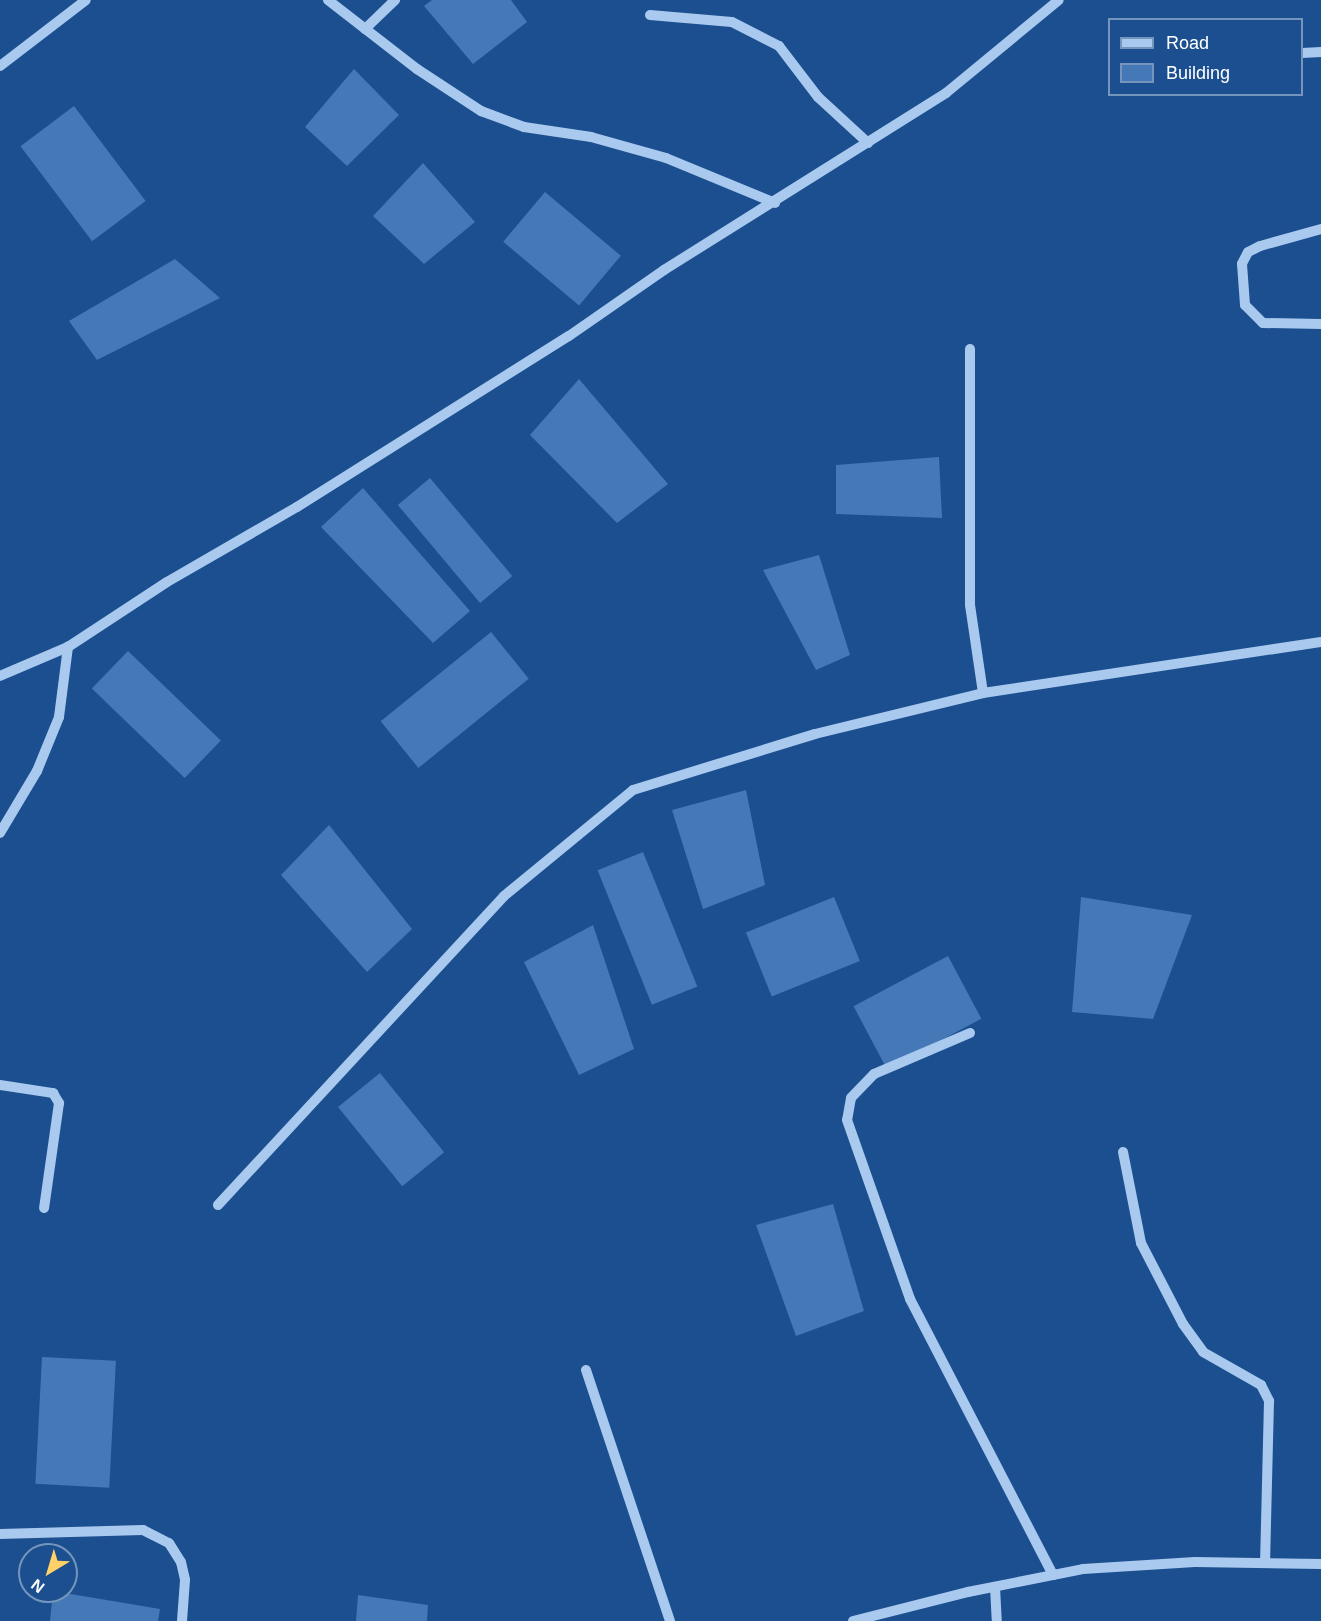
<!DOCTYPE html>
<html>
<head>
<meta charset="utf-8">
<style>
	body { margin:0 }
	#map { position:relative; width:1321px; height:1621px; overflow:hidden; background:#1b4f8f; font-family:Helvetica,sans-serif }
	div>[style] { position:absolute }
	.building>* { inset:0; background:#4478b7; transform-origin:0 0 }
	.minor>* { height:10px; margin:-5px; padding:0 5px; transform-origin:5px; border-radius:5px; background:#a9c9ee }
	span { translate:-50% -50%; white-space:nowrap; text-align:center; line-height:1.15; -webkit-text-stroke:6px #1b4f8f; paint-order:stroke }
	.legend { position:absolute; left:1108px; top:18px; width:195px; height:78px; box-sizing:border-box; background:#1b4f8f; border:2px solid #7695bc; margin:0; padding:8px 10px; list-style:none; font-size:18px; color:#fff }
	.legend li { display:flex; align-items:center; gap:12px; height:30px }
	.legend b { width:30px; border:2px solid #7695bc }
	.north { position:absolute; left:18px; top:1543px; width:60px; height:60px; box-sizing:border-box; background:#1b4f8f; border:2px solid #7695bc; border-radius:50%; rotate:218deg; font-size:16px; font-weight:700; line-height:24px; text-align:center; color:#fff }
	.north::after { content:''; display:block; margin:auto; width:21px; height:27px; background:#ffd166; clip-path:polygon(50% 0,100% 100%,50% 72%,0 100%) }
</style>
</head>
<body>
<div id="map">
	<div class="building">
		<div style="clip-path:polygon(432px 0,511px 0,527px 22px,473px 64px,424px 6px)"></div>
		<div style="clip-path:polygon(354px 69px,399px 115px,347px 166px,305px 127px)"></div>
		<div style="left:74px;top:106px;width:119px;height:67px;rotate:53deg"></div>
		<div style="clip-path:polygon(423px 163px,475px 222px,424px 264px,373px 216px)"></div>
		<div style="left:545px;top:192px;width:99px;height:65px;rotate:40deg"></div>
		<div style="clip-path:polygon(175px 259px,220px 298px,97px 360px,69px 321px)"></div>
		<div style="clip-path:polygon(579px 379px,668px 484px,617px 523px,530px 435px)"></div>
		<div style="clip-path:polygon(939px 457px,942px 518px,836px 514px,836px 465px)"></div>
		<div style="left:430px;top:478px;width:128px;height:42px;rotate:50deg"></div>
		<div style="clip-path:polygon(363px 488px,470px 611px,433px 643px,321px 527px)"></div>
		<div style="clip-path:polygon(819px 555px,850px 655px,816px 670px,763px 570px)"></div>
		<div style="left:491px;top:632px;width:60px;height:142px;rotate:51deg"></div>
		<div style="left:128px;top:651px;width:129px;height:52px;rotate:44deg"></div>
		<div style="clip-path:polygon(746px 790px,765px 885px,703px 909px,672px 810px)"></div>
		<div style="clip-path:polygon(329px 825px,412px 929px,367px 972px,281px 875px)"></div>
		<div style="left:643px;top:852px;width:145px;height:49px;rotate:68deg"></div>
		<div style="left:834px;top:897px;width:69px;height:95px;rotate:68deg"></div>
		<div style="clip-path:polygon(1081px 897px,1192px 915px,1153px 1019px,1072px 1012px)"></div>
		<div style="clip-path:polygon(593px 925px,634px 1049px,579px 1075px,524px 962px)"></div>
		<div style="left:948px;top:956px;width:71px;height:107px;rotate:62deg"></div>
		<div style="left:380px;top:1073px;width:102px;height:54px;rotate:51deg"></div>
		<div style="clip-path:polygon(833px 1204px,864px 1311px,796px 1336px,756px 1225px)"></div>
		<div style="left:42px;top:1357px;width:74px;height:127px;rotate:3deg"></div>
		<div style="clip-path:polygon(53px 1591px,160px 1609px,158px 1621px,50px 1621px)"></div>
		<div style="clip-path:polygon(358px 1595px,428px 1605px,427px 1621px,356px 1621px)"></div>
	</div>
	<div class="minor">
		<div style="left:328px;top:0;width:113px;rotate:37.8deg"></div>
		<div style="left:417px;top:69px;width:77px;rotate:33.3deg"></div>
		<div style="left:481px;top:111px;width:46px;rotate:20.4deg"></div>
		<div style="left:524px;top:127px;width:68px;rotate:8.5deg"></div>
		<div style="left:591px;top:137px;width:78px;rotate:15.6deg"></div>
		<div style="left:666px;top:158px;width:118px;rotate:22.4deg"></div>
		<div style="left:650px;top:15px;width:82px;rotate:4.9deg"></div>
		<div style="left:732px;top:22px;width:53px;rotate:27.1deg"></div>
		<div style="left:779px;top:46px;width:64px;rotate:52.6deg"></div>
		<div style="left:818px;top:97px;width:68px;rotate:42.6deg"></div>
		<div style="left:365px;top:29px;width:42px;rotate:-44deg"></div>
		<div style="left:1302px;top:53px;width:19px;rotate:-3deg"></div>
		<div style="left:0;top:66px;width:108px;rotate:-37.5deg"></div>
		<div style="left:1321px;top:229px;width:63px;rotate:164.4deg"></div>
		<div style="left:1260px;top:246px;width:13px;rotate:153deg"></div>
		<div style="left:1248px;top:252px;width:13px;rotate:117deg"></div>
		<div style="left:1242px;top:264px;width:41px;rotate:85.8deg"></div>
		<div style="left:1245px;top:305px;width:25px;rotate:45deg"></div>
		<div style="left:1263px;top:323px;width:58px;rotate:1deg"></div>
		<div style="left:970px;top:349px;width:256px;rotate:90deg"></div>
		<div style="left:970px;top:605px;width:89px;rotate:81.6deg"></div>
		<div style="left:0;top:676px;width:74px;rotate:-23.1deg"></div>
		<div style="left:68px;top:647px;width:118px;rotate:-33.3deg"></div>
		<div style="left:167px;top:582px;width:150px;rotate:-30deg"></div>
		<div style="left:297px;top:507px;width:321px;rotate:-32.2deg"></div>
		<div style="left:569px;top:336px;width:116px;rotate:-34.8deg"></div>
		<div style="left:664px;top:270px;width:333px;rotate:-32.1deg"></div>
		<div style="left:946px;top:93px;width:146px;rotate:-39.5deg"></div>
		<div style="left:0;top:833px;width:72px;rotate:-59.2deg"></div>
		<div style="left:37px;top:771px;width:58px;rotate:-67.8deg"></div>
		<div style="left:59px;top:717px;width:71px;rotate:-82.7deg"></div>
		<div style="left:970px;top:1033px;width:104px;rotate:156.9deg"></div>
		<div style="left:874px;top:1074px;width:33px;rotate:134deg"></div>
		<div style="left:851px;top:1098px;width:22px;rotate:100deg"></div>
		<div style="left:847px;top:1120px;width:190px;rotate:70.6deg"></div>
		<div style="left:910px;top:1299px;width:311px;rotate:62.6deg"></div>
		<div style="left:0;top:1085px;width:54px;rotate:8.6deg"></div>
		<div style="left:53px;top:1093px;width:12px;rotate:59deg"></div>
		<div style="left:59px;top:1103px;width:106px;rotate:98.1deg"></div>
		<div style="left:1123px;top:1152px;width:93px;rotate:78.8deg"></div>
		<div style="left:1141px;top:1243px;width:91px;rotate:62.6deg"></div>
		<div style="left:1183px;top:1324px;width:34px;rotate:54deg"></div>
		<div style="left:1203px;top:1352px;width:67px;rotate:29.6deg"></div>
		<div style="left:1261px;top:1385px;width:18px;rotate:63deg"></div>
		<div style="left:1269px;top:1401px;width:162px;rotate:91.4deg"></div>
		<div style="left:218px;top:1205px;width:421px;rotate:-47.2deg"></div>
		<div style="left:504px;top:896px;width:167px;rotate:-39.4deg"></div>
		<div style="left:633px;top:790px;width:190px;rotate:-17.1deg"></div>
		<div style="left:815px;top:734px;width:173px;rotate:-13.7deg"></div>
		<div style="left:983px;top:693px;width:342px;rotate:-8.6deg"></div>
		<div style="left:586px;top:1370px;width:265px;rotate:71.5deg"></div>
		<div style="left:0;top:1534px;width:143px;rotate:-1.6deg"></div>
		<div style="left:143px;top:1530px;width:29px;rotate:27deg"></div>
		<div style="left:169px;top:1543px;width:22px;rotate:58deg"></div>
		<div style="left:181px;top:1562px;width:18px;rotate:77deg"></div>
		<div style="left:185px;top:1580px;width:41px;rotate:94.2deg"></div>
		<div style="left:995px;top:1587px;width:34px;rotate:87deg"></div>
		<div style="left:853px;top:1621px;width:119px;rotate:-14.2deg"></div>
		<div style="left:968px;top:1592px;width:117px;rotate:-11.3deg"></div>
		<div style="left:1083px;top:1569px;width:112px;rotate:-3.6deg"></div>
		<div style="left:1195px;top:1562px;width:126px;rotate:0.9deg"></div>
	</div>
	<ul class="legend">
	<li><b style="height:8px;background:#a9c9ee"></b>Road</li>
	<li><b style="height:16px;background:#4478b7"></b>Building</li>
	</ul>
	<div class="north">N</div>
</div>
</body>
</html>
